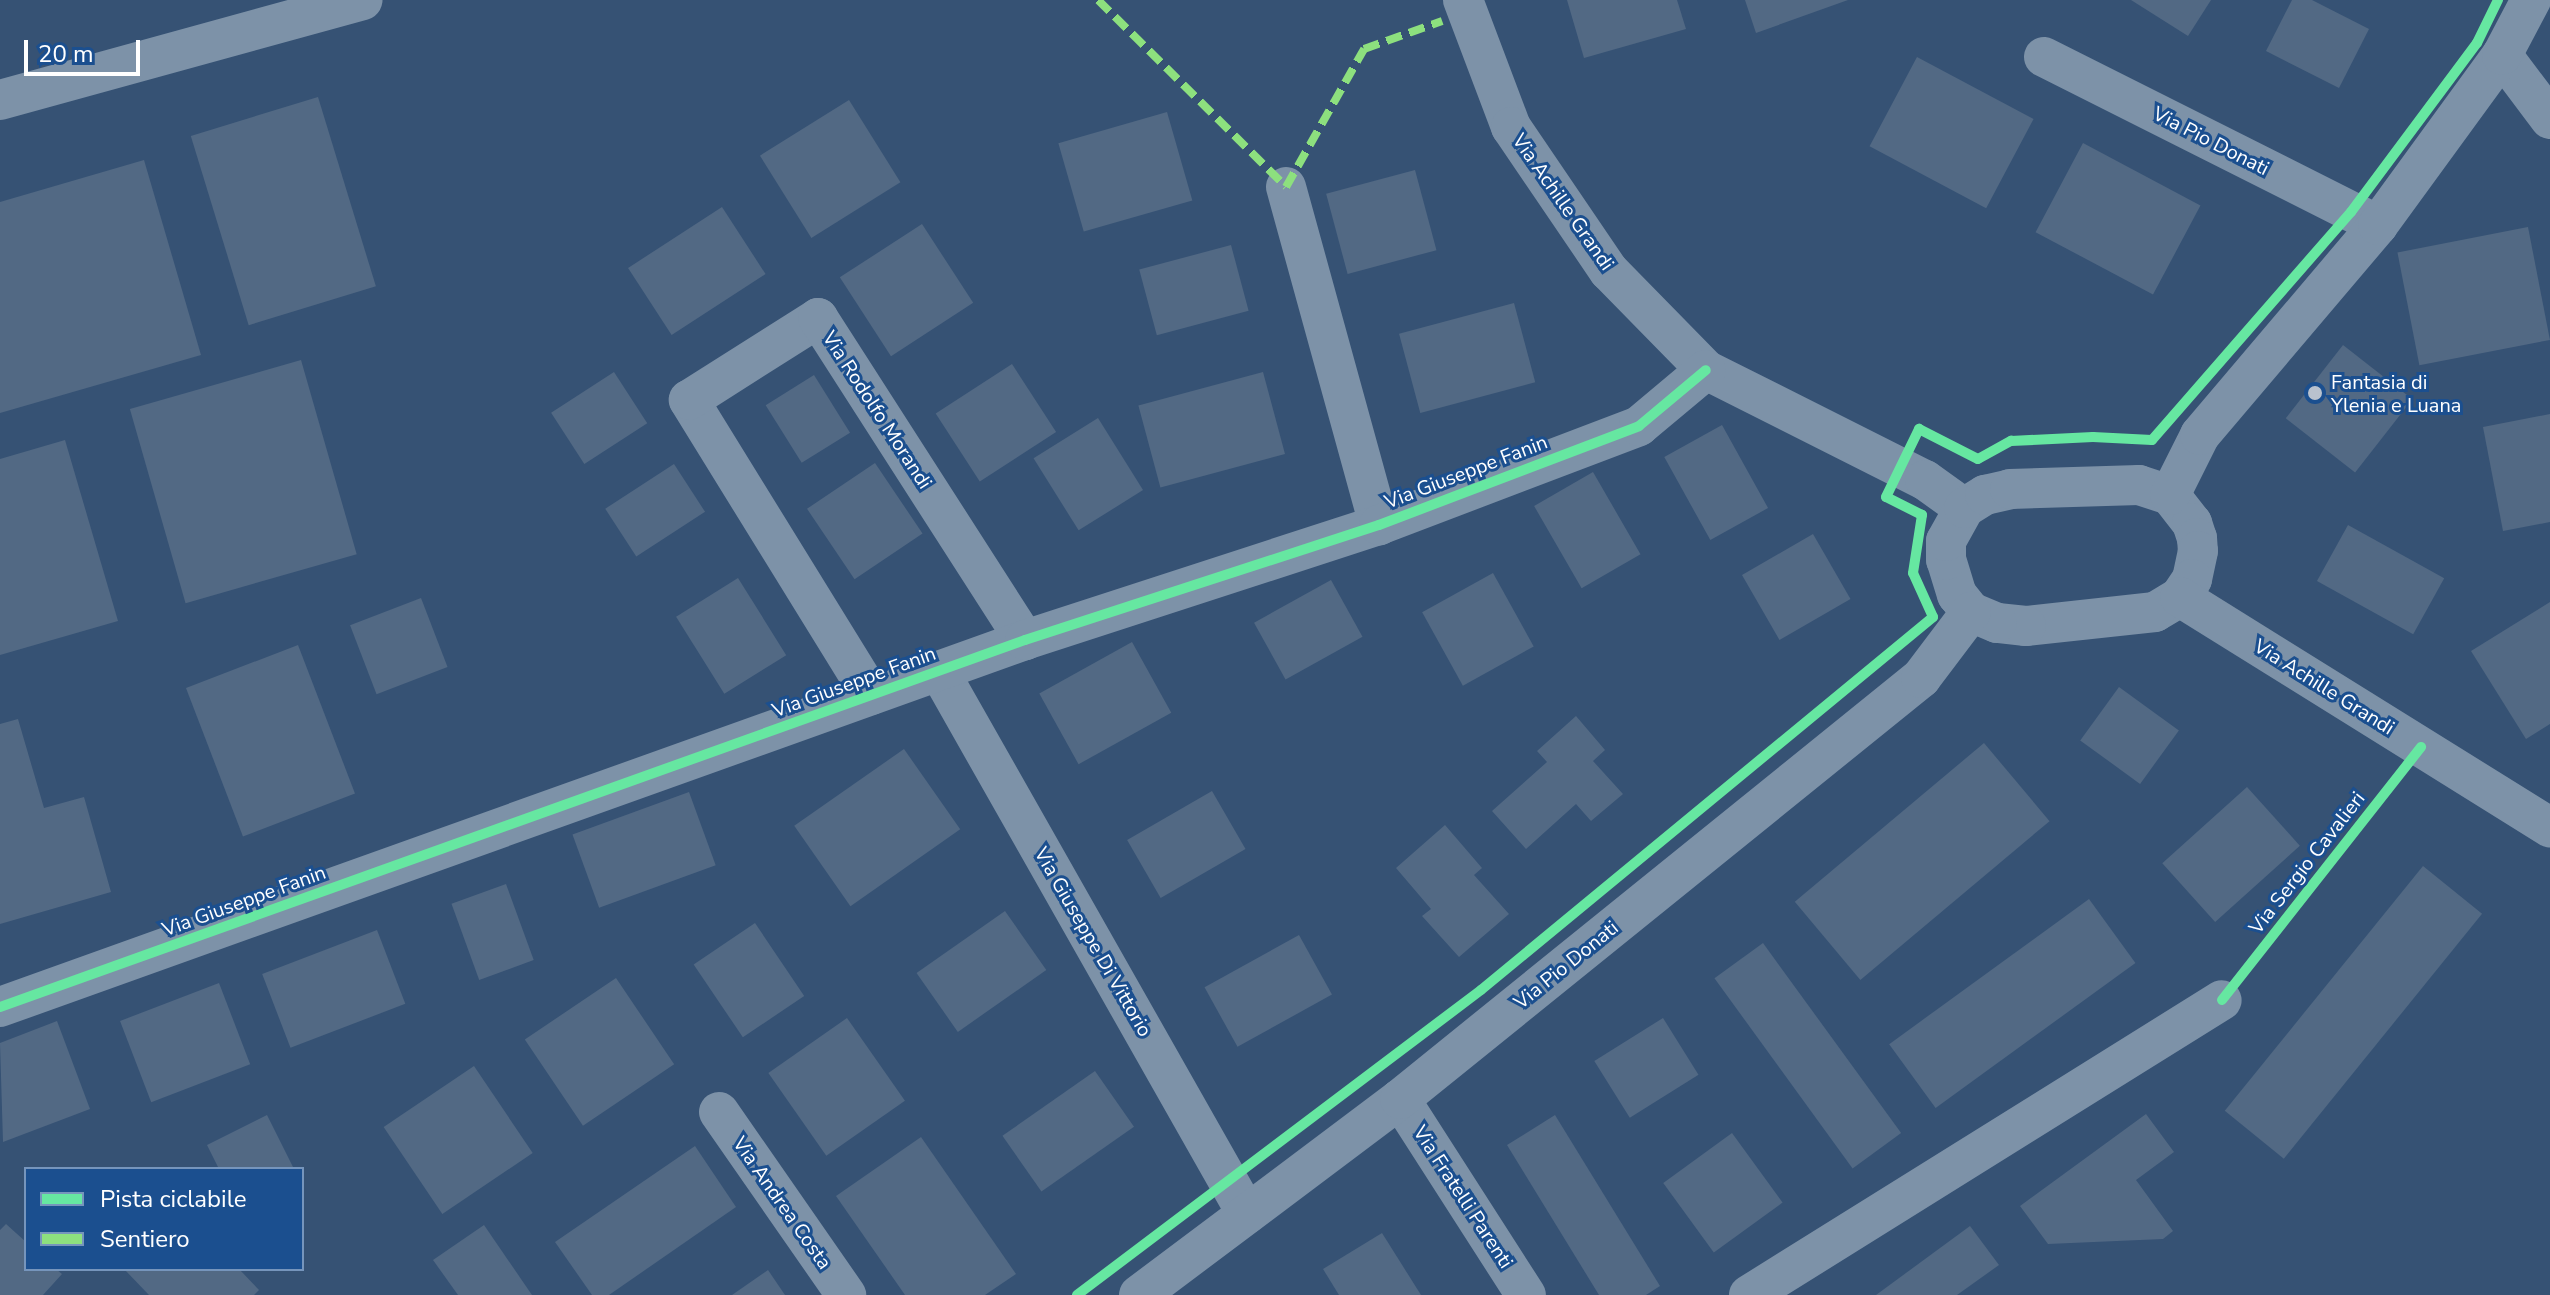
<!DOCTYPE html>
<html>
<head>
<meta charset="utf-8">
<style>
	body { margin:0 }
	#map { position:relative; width:2550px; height:1295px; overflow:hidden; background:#365274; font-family:"Nunito Sans",sans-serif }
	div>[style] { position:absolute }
	.building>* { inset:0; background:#526984; transform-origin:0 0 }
	.street>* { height:40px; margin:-20px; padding:0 20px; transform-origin:20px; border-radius:20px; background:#7d92a8 }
	.quiet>* { height:8px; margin-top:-4px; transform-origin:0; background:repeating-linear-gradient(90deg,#8de07e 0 16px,transparent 0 24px) }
	.cycleway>* { height:10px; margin:-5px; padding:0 5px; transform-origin:5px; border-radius:5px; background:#66e7a1 }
	.dots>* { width:22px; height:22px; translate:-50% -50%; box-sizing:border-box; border:4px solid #1b4f8f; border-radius:50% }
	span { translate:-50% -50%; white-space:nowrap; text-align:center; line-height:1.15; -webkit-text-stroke:6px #1b4f8f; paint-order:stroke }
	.street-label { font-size:20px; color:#fff }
	.poi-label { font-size:20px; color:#fff }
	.left { translate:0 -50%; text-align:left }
	.legend { position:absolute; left:24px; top:1167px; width:280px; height:104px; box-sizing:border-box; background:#1b4f8f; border:2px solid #7695bc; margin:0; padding:10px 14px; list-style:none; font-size:24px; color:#fff }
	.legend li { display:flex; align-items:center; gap:16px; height:40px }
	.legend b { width:40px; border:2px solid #7695bc }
	.scale { position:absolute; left:24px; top:40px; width:116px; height:36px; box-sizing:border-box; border:4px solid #fff; border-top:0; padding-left:10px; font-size:24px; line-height:28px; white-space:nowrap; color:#fff; -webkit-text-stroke:6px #1b4f8f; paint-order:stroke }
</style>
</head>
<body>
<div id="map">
	<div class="building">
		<div style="clip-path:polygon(1567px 0,1677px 0,1686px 29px,1584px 58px)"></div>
		<div style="clip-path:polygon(1745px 0,1848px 0,1756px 33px)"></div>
		<div style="clip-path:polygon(2131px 0,2211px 0,2188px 36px)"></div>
		<div style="clip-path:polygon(2292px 0,2312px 0,2369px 29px,2339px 88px,2266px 51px)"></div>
		<div style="left:1917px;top:57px;width:132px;height:101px;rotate:28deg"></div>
		<div style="left:318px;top:97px;width:198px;height:133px;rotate:73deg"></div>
		<div style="left:849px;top:100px;width:97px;height:105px;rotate:58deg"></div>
		<div style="left:1167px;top:112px;width:92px;height:113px;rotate:74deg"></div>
		<div style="left:2083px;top:143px;width:133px;height:101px;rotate:28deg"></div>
		<div style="clip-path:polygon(144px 160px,201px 355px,0 413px,0 202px)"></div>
		<div style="left:1415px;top:170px;width:83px;height:92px;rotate:75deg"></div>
		<div style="left:722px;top:207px;width:80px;height:112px;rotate:57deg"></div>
		<div style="left:922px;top:224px;width:94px;height:98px;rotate:57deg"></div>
		<div style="left:2528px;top:227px;width:115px;height:133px;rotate:79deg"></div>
		<div style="left:1231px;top:245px;width:68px;height:95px;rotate:75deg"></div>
		<div style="left:1514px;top:303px;width:82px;height:119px;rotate:75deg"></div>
		<div style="left:2343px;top:345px;width:88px;height:93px;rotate:38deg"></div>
		<div style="left:301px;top:360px;width:202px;height:178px;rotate:74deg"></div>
		<div style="left:1012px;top:364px;width:81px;height:91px;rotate:57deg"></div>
		<div style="left:614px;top:372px;width:61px;height:75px;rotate:57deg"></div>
		<div style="left:1263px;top:372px;width:85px;height:129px;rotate:75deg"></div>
		<div style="left:814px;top:375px;width:68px;height:57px;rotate:58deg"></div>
		<div style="clip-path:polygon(2550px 414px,2550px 522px,2503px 531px,2483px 427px)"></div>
		<div style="left:1098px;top:418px;width:85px;height:76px;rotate:58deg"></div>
		<div style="left:1722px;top:425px;width:95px;height:66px;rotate:61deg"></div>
		<div style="clip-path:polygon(65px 440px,118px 621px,0 655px,0 459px)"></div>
		<div style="left:875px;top:463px;width:85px;height:82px;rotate:56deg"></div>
		<div style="left:674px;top:464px;width:57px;height:82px;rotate:57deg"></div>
		<div style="left:1593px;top:472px;width:95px;height:68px;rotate:60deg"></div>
		<div style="left:2348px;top:525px;width:110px;height:64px;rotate:29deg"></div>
		<div style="left:1813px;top:534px;width:75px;height:82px;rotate:60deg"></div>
		<div style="left:1493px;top:573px;width:84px;height:81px;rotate:61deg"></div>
		<div style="left:738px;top:578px;width:91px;height:73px;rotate:58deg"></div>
		<div style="left:1331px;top:580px;width:65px;height:88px;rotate:61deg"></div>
		<div style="left:421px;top:598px;width:74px;height:76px;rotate:69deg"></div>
		<div style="clip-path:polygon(2550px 602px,2550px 724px,2526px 739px,2471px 651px)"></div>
		<div style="left:1132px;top:642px;width:81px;height:106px;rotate:61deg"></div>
		<div style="left:298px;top:645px;width:159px;height:120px;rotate:69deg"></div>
		<div style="left:2119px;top:687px;width:74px;height:66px;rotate:36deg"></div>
		<div style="clip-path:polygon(1576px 716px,1605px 750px,1593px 761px,1623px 794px,1591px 821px,1576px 804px,1526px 849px,1492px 811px,1547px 762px,1537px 751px)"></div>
		<div style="clip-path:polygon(18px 719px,44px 808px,84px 797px,111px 892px,0 924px,0 724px)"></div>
		<div style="left:1984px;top:743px;width:102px;height:247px;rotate:50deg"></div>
		<div style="left:904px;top:749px;width:98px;height:134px;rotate:55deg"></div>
		<div style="left:2247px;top:787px;width:79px;height:114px;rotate:48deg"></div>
		<div style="left:1212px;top:791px;width:67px;height:98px;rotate:60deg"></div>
		<div style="left:689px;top:792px;width:78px;height:124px;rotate:70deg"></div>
		<div style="clip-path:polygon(1445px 825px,1482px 868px,1474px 875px,1509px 914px,1459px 957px,1422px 916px,1431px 909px,1396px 868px)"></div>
		<div style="left:2423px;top:866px;width:76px;height:315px;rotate:39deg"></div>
		<div style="left:506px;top:884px;width:81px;height:58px;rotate:70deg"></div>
		<div style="left:2089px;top:899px;width:79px;height:247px;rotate:54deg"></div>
		<div style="left:1005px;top:911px;width:72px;height:108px;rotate:55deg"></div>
		<div style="left:755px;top:923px;width:88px;height:74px;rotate:56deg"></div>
		<div style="left:377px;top:930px;width:79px;height:123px;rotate:69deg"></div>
		<div style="left:1299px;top:935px;width:68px;height:108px;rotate:61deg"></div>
		<div style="left:1763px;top:943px;width:235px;height:60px;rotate:54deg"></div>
		<div style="left:616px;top:978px;width:104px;height:110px;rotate:56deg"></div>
		<div style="left:219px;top:983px;width:87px;height:106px;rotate:69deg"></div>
		<div style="left:847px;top:1018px;width:101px;height:96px;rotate:55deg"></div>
		<div style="left:1663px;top:1018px;width:67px;height:81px;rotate:58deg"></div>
		<div style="clip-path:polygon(57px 1021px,90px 1109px,3px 1142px,0 1043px)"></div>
		<div style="left:474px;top:1066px;width:105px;height:109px;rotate:56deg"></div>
		<div style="left:1095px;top:1071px;width:68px;height:113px;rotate:55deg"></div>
		<div style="clip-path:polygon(2146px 1114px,2174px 1152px,2136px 1180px,2173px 1231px,2163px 1239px,2048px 1244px,2020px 1206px)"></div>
		<div style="clip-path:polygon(267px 1115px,294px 1169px,219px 1169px,207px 1145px)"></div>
		<div style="clip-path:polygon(1555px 1115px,1660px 1286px,1646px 1295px,1599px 1295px,1507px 1145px)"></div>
		<div style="left:1732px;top:1133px;width:86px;height:85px;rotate:54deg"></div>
		<div style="clip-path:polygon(921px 1137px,1016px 1274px,985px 1295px,905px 1295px,836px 1196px)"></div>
		<div style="clip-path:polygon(695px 1146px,736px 1207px,609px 1295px,592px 1295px,555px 1242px)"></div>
		<div style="clip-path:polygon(6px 1224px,26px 1242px,26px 1269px,56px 1269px,62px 1274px,43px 1295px,0 1295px,0 1230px)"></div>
		<div style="clip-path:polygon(484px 1225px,532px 1295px,458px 1295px,433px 1260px)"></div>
		<div style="clip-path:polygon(1970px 1226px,1999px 1265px,1957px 1295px,1876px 1295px)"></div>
		<div style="clip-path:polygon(1382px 1233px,1421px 1295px,1339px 1295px,1323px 1269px)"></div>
		<div style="clip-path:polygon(124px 1269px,239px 1269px,259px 1290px,254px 1295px,149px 1295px)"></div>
		<div style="clip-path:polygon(768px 1270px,785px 1295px,732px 1295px)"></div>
	</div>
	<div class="street">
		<div style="left:1463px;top:0;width:136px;rotate:69.3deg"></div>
		<div style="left:1511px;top:127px;width:174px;rotate:55.8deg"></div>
		<div style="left:1609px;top:271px;width:139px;rotate:45.6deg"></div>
		<div style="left:1706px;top:370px;width:245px;rotate:26.7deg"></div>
		<div style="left:1925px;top:480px;width:48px;rotate:35.7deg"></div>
		<div style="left:2502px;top:55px;width:80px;rotate:53.1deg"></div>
		<div style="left:2044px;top:57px;width:374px;rotate:26.7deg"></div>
		<div style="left:0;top:100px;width:376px;rotate:-15.4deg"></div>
		<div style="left:1286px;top:187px;width:351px;rotate:74.6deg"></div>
		<div style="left:2139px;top:485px;width:33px;rotate:18deg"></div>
		<div style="left:2170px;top:495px;width:36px;rotate:52deg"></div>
		<div style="left:2192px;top:523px;width:16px;rotate:72deg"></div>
		<div style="left:2197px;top:538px;width:13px;rotate:86deg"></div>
		<div style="left:2198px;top:551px;width:29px;rotate:102deg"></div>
		<div style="left:2192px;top:579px;width:22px;rotate:124deg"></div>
		<div style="left:2180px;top:597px;width:29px;rotate:149deg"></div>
		<div style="left:2155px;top:612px;width:130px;rotate:173.8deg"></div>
		<div style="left:2026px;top:626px;width:29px;rotate:-174deg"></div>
		<div style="left:1997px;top:623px;width:28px;rotate:-157deg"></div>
		<div style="left:1971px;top:612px;width:22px;rotate:-129deg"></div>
		<div style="left:1957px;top:595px;width:37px;rotate:-107deg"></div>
		<div style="left:1946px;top:560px;width:19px;rotate:-90deg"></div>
		<div style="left:1946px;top:541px;width:38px;rotate:-61deg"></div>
		<div style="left:1964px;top:508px;width:25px;rotate:-32deg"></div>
		<div style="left:1985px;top:495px;width:26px;rotate:-13deg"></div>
		<div style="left:2010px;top:489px;width:129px;rotate:-1.8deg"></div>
		<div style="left:2170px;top:495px;width:67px;rotate:-63.4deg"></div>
		<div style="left:2200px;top:435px;width:275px;rotate:-49.7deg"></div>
		<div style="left:2378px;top:225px;width:210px;rotate:-53.9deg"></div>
		<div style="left:2502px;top:55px;width:62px;rotate:-62.2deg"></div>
		<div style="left:2180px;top:597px;width:436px;rotate:31.9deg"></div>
		<div style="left:939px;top:671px;width:624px;rotate:60.44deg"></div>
		<div style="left:871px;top:695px;width:347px;rotate:-121.7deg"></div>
		<div style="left:689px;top:400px;width:153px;rotate:-32.4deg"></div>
		<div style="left:818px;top:318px;width:383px;rotate:57.3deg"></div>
		<div style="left:0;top:1007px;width:1089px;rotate:-19.7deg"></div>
		<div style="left:1025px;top:640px;width:372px;rotate:-18deg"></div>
		<div style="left:1379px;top:525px;width:278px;rotate:-20.8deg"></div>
		<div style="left:1639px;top:426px;width:87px;rotate:-39.9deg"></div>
		<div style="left:1400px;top:1099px;width:233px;rotate:57.3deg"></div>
		<div style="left:719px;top:1112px;width:223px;rotate:55.2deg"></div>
		<div style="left:1139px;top:1295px;width:326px;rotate:-36.9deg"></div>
		<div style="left:1400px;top:1099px;width:670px;rotate:-38.94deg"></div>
		<div style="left:1921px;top:678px;width:83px;rotate:-52.9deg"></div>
		<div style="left:1749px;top:1295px;width:557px;rotate:-31.95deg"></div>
	</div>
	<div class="quiet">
		<div style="left:1098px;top:0;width:265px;rotate:44.8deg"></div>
		<div style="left:1286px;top:187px;width:159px;rotate:-60.5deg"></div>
		<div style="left:1364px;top:49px;width:83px;rotate:-19.7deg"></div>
	</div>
	<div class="cycleway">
		<div style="left:2222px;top:1000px;width:322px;rotate:-51.8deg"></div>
		<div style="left:0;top:1007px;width:1089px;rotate:-19.7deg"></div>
		<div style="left:1025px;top:640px;width:372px;rotate:-18deg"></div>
		<div style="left:1379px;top:525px;width:278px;rotate:-20.8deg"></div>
		<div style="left:1639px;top:426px;width:87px;rotate:-39.9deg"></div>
		<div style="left:1077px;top:1295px;width:506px;rotate:-37.05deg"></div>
		<div style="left:1481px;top:990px;width:586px;rotate:-39.53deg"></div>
		<div style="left:1933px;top:617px;width:48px;rotate:-114.4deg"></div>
		<div style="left:1913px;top:573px;width:59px;rotate:-81.2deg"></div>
		<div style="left:1922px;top:515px;width:40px;rotate:-153.4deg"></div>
		<div style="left:1886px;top:497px;width:76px;rotate:-64.1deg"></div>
		<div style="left:1919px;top:429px;width:66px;rotate:27deg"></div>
		<div style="left:1978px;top:459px;width:38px;rotate:-29deg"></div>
		<div style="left:2011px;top:441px;width:82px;rotate:-2.8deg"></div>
		<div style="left:2093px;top:437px;width:59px;rotate:2.9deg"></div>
		<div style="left:2152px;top:440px;width:303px;rotate:-48.9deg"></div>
		<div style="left:2351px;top:212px;width:211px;rotate:-53.3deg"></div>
		<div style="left:2477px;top:43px;width:48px;rotate:-64deg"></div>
	</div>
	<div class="dots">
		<div style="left:2315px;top:393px;background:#b9c2ce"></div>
	</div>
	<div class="street-label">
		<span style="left:2211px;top:141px;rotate:27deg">Via Pio Donati</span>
		<span style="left:1563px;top:202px;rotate:55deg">Via Achille Grandi</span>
		<span style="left:877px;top:410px;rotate:57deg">Via Rodolfo Morandi</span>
		<span style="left:1466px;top:472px;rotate:-21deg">Via Giuseppe Fanin</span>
		<span style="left:854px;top:682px;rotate:-20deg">Via Giuseppe Fanin</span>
		<span style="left:2324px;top:687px;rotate:32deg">Via Achille Grandi</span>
		<span style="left:2307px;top:863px;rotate:-52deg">Via Sergio Cavalieri</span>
		<span style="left:244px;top:901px;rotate:-20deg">Via Giuseppe Fanin</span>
		<span style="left:1093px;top:942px;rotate:60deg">Via Giuseppe Di Vittorio</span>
		<span style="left:1566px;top:965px;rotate:-39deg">Via Pio Donati</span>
		<span style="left:1463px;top:1197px;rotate:57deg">Via Fratelli Parenti</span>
		<span style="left:782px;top:1203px;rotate:55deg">Via Andrea Costa</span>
	</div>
	<div class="poi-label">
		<span class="left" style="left:2331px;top:394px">Fantasia di<br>Ylenia e Luana</span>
	</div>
	<ul class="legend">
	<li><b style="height:10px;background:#66e7a1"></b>Pista ciclabile</li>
	<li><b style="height:10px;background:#8de07e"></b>Sentiero</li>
	</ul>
	<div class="scale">20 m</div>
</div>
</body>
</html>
